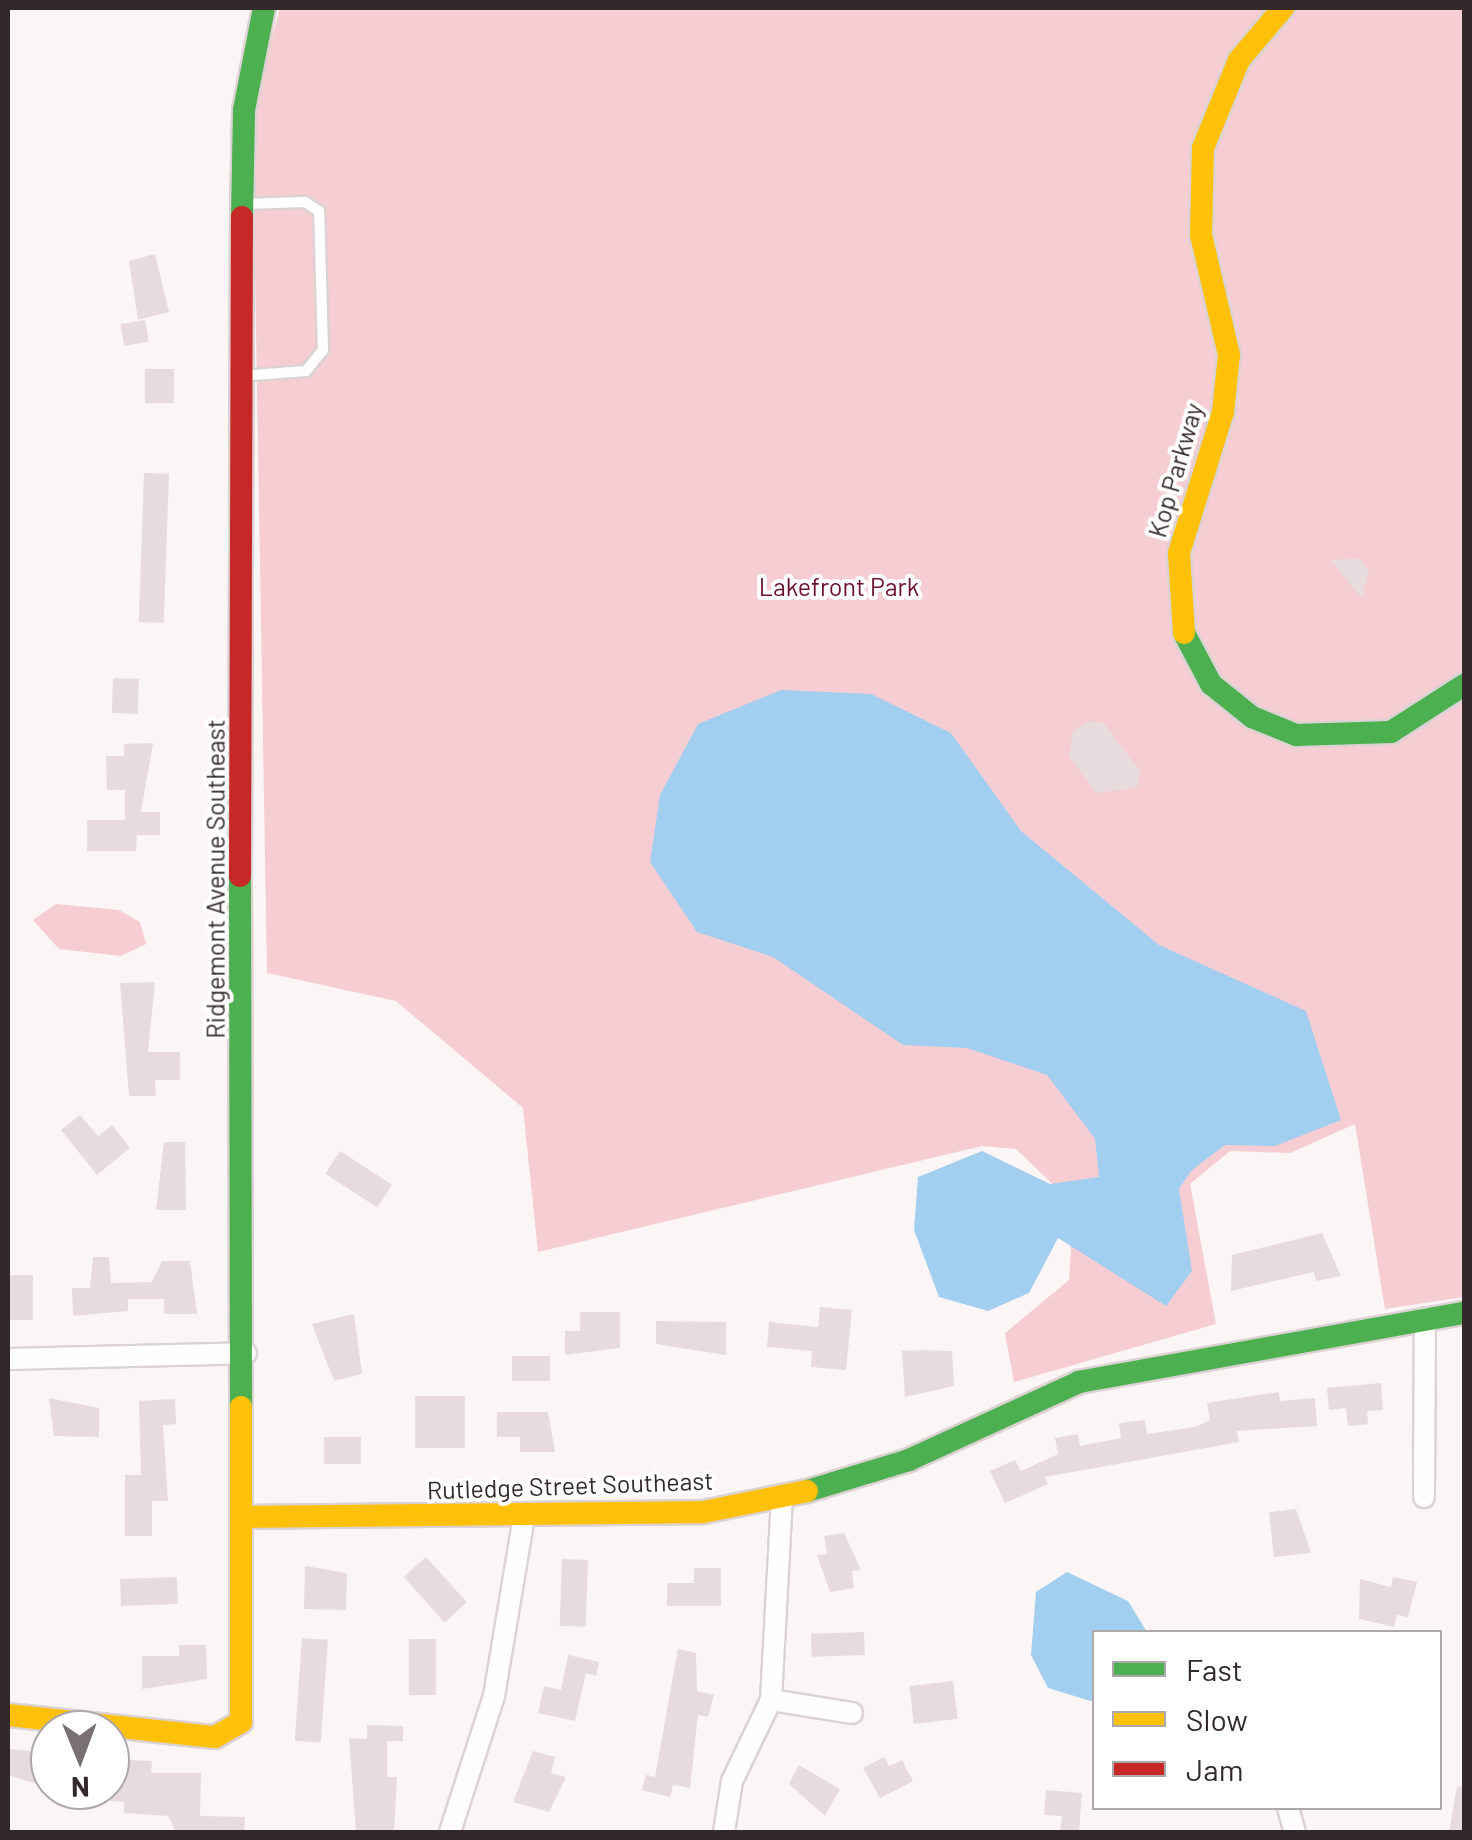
<!DOCTYPE html>
<html>
<head>
<meta charset="utf-8">
<style>
	body { margin:0 }
	#map { position:relative; width:1472px; height:1840px; overflow:hidden; background:#fcf5f6; font-family:Barlow,sans-serif }
	div>[style] { position:absolute }
	.green>* { inset:0; background:#f6cdd2 }
	.water>* { inset:0; background:#a2cfef }
	.building>* { inset:0; background:#e7dbdd; transform-origin:0 0 }
	.roads { filter:drop-shadow(2px 0 #dcd2d3) drop-shadow(-2px 0 #dcd2d3) drop-shadow(0 2px #dcd2d3) drop-shadow(0 -2px #dcd2d3) }
	.lane>* { height:10px; margin:-5px; padding:0 5px; transform-origin:5px; border-radius:5px; background:#fffefe }
	.street>* { height:20px; margin:-10px; padding:0 10px; transform-origin:10px; border-radius:10px; background:#fffefe }
	.fast>* { height:22px; margin:-11px; padding:0 11px; transform-origin:11px; border-radius:11px; background:#4caf50 }
	.slow>* { height:22px; margin:-11px; padding:0 11px; transform-origin:11px; border-radius:11px; background:#ffc107 }
	.jam>* { height:22px; margin:-11px; padding:0 11px; transform-origin:11px; border-radius:11px; background:#c62828 }
	span { translate:-50% -50%; white-space:nowrap; text-align:center; line-height:1.15; -webkit-text-stroke:8px #fff; paint-order:stroke }
	.street-label { font-size:25px; color:#33282a }
	.park-label { font-size:25px; color:#6b0f2a }
	.frame { position:absolute; inset:0; border:10px solid #33282a; pointer-events:none }
	.legend { position:absolute; left:1092px; top:1630px; width:350px; height:180px; box-sizing:border-box; background:#fff; border:2px solid #ada9aa; margin:0; padding:12px 18px; list-style:none; font-size:30px; color:#33282a }
	.legend li { display:flex; align-items:center; gap:20px; height:50px }
	.legend b { width:50px; border:2px solid #ada9aa }
	.north { position:absolute; left:30px; top:1710px; width:100px; height:100px; box-sizing:border-box; background:#fff; border:2px solid #ada9aa; border-radius:50%; rotate:179deg; font-size:28px; font-weight:700; line-height:40px; text-align:center; color:#33282a }
	.north::after { content:''; display:block; margin:auto; width:35px; height:45px; background:#797071; clip-path:polygon(50% 0,100% 100%,50% 72%,0 100%) }
</style>
</head>
<body>
<div id="map">
	<div class="green">
		<div style="clip-path:polygon(280px 8px,1464px 8px,1464px 1297px,1385px 1309px,1355px 1124px,1290px 1153px,1230px 1151px,1190px 1184px,1216px 1324px,1014px 1382px,1005px 1333px,1069px 1280px,1071px 1251px,1067px 1198px,1016px 1149px,982px 1146px,538px 1252px,523px 1108px,396px 1001px,267px 973px,254px 214px,256px 96px)"></div>
		<div style="clip-path:polygon(56px 904px,119px 910px,140px 922px,146px 944px,121px 956px,59px 949px,33px 920px)"></div>
	</div>
	<div class="water">
		<div style="clip-path:polygon(781px 690px,871px 694px,951px 733px,1021px 831px,1159px 945px,1306px 1011px,1341px 1120px,1275px 1146px,1225px 1145px,1192px 1170px,1179px 1189px,1192px 1271px,1166px 1306px,1058px 1238px,1029px 1293px,988px 1311px,939px 1297px,914px 1230px,918px 1177px,982px 1151px,1050px 1184px,1099px 1177px,1095px 1139px,1047px 1075px,967px 1048px,903px 1045px,773px 957px,697px 932px,650px 862px,660px 795px,698px 724px)"></div>
		<div style="clip-path:polygon(1067px 1572px,1128px 1601px,1147px 1632px,1094px 1632px,1094px 1702px,1048px 1688px,1031px 1655px,1036px 1592px)"></div>
	</div>
	<div class="building">
		<div style="clip-path:polygon(155px 254px,169px 312px,138px 320px,129px 261px)"></div>
		<div style="left:145px;top:320px;width:22px;height:25px;rotate:80deg"></div>
		<div style="left:174px;top:369px;width:34px;height:29px;rotate:90deg"></div>
		<div style="left:144px;top:473px;width:25px;height:149px;rotate:2deg"></div>
		<div style="clip-path:polygon(1359px 558px,1369px 571px,1362px 599px,1331px 560px)"></div>
		<div style="left:113px;top:678px;width:26px;height:35px;rotate:2deg"></div>
		<div style="clip-path:polygon(1088px 721px,1104px 723px,1140px 771px,1137px 788px,1096px 793px,1069px 756px,1073px 731px)"></div>
		<div style="clip-path:polygon(153px 743px,141px 812px,160px 812px,160px 835px,137px 835px,136px 851px,87px 851px,87px 820px,125px 820px,125px 790px,107px 790px,106px 756px,124px 756px,124px 744px)"></div>
		<div style="clip-path:polygon(155px 982px,148px 1052px,180px 1052px,180px 1080px,155px 1080px,156px 1096px,129px 1096px,120px 983px)"></div>
		<div style="clip-path:polygon(80px 1115px,98px 1136px,112px 1125px,130px 1148px,97px 1175px,61px 1130px)"></div>
		<div style="clip-path:polygon(164px 1142px,185px 1142px,186px 1210px,156px 1210px)"></div>
		<div style="left:340px;top:1151px;width:62px;height:27px;rotate:33deg"></div>
		<div style="clip-path:polygon(1322px 1233px,1341px 1276px,1316px 1281px,1314px 1272px,1231px 1291px,1232px 1255px)"></div>
		<div style="clip-path:polygon(93px 1257px,109px 1257px,111px 1283px,152px 1282px,162px 1261px,190px 1261px,197px 1314px,164px 1314px,164px 1299px,128px 1299px,128px 1311px,73px 1316px,72px 1288px,90px 1288px)"></div>
		<div style="left:33px;top:1275px;width:45px;height:25px;rotate:90deg"></div>
		<div style="clip-path:polygon(820px 1307px,852px 1310px,846px 1370px,811px 1367px,812px 1351px,767px 1347px,769px 1322px,818px 1327px)"></div>
		<div style="clip-path:polygon(580px 1312px,620px 1312px,620px 1348px,565px 1355px,565px 1331px,580px 1331px)"></div>
		<div style="clip-path:polygon(354px 1314px,362px 1374px,334px 1381px,312px 1324px)"></div>
		<div style="clip-path:polygon(656px 1321px,726px 1322px,726px 1355px,656px 1344px)"></div>
		<div style="clip-path:polygon(923px 1350px,952px 1351px,954px 1386px,905px 1397px,902px 1351px)"></div>
		<div style="left:512px;top:1356px;width:38px;height:25px"></div>
		<div style="clip-path:polygon(1381px 1383px,1383px 1410px,1367px 1411px,1368px 1424px,1348px 1426px,1346px 1408px,1329px 1410px,1327px 1388px)"></div>
		<div style="clip-path:polygon(1279px 1392px,1280px 1401px,1315px 1398px,1317px 1426px,1237px 1431px,1239px 1442px,1045px 1477px,1048px 1484px,1005px 1503px,990px 1471px,1015px 1460px,1021px 1471px,1058px 1454px,1055px 1438px,1078px 1434px,1080px 1446px,1121px 1438px,1119px 1423px,1145px 1420px,1147px 1434px,1195px 1427px,1210px 1420px,1207px 1403px)"></div>
		<div style="left:415px;top:1396px;width:50px;height:52px"></div>
		<div style="clip-path:polygon(49px 1398px,99px 1408px,99px 1437px,54px 1436px)"></div>
		<div style="clip-path:polygon(175px 1399px,176px 1424px,163px 1425px,168px 1501px,152px 1501px,152px 1536px,125px 1536px,125px 1475px,141px 1475px,139px 1401px)"></div>
		<div style="clip-path:polygon(497px 1412px,548px 1412px,555px 1452px,520px 1452px,520px 1437px,497px 1437px)"></div>
		<div style="left:324px;top:1437px;width:37px;height:27px"></div>
		<div style="clip-path:polygon(1296px 1509px,1311px 1553px,1274px 1557px,1269px 1512px)"></div>
		<div style="clip-path:polygon(844px 1533px,861px 1570px,852px 1571px,854px 1588px,830px 1592px,817px 1555px,827px 1554px,824px 1536px)"></div>
		<div style="left:426px;top:1557px;width:61px;height:30px;rotate:48deg"></div>
		<div style="left:562px;top:1559px;width:26px;height:67px;rotate:2deg"></div>
		<div style="clip-path:polygon(305px 1566px,347px 1573px,346px 1610px,304px 1609px)"></div>
		<div style="clip-path:polygon(694px 1568px,721px 1568px,721px 1606px,667px 1606px,667px 1583px,694px 1583px)"></div>
		<div style="left:177px;top:1577px;width:27px;height:57px;rotate:88deg"></div>
		<div style="clip-path:polygon(1393px 1577px,1417px 1582px,1408px 1617px,1397px 1615px,1394px 1627px,1359px 1619px,1360px 1579px,1391px 1587px)"></div>
		<div style="left:864px;top:1632px;width:23px;height:53px;rotate:88deg"></div>
		<div style="left:302px;top:1638px;width:26px;height:103px;rotate:4deg"></div>
		<div style="left:409px;top:1639px;width:27px;height:56px"></div>
		<div style="clip-path:polygon(179px 1645px,206px 1645px,207px 1679px,142px 1689px,142px 1656px,179px 1656px)"></div>
		<div style="clip-path:polygon(678px 1649px,696px 1653px,697px 1691px,714px 1695px,708px 1717px,698px 1715px,690px 1788px,673px 1785px,670px 1797px,642px 1790px,646px 1775px,655px 1777px)"></div>
		<div style="clip-path:polygon(568px 1655px,599px 1662px,596px 1676px,586px 1673px,575px 1721px,538px 1713px,544px 1686px,561px 1690px)"></div>
		<div style="left:953px;top:1681px;width:38px;height:44px;rotate:83deg"></div>
		<div style="clip-path:polygon(367px 1725px,403px 1726px,403px 1741px,387px 1741px,387px 1777px,397px 1777px,394px 1832px,356px 1832px,349px 1738px,367px 1739px)"></div>
		<div style="clip-path:polygon(8px 1749px,50px 1753px,50px 1788px,8px 1775px)"></div>
		<div style="clip-path:polygon(533px 1751px,555px 1757px,551px 1773px,566px 1777px,549px 1812px,513px 1802px)"></div>
		<div style="clip-path:polygon(884px 1757px,889px 1766px,902px 1760px,913px 1781px,880px 1798px,863px 1768px)"></div>
		<div style="clip-path:polygon(110px 1759px,152px 1761px,151px 1773px,201px 1773px,200px 1816px,245px 1817px,244px 1832px,176px 1832px,168px 1816px,124px 1813px,124px 1802px,110px 1801px)"></div>
		<div style="clip-path:polygon(799px 1765px,840px 1789px,825px 1816px,789px 1784px)"></div>
		<div style="clip-path:polygon(1457px 1786px,1464px 1787px,1464px 1832px,1449px 1832px)"></div>
		<div style="clip-path:polygon(1046px 1790px,1082px 1793px,1079px 1832px,1060px 1832px,1062px 1816px,1044px 1815px)"></div>
	</div>
	<div class="roads">
		<div class="lane">
			<div style="left:240px;top:376px;width:66px;rotate:-4.3deg"></div>
			<div style="left:306px;top:371px;width:27px;rotate:-51deg"></div>
			<div style="left:323px;top:350px;width:139px;rotate:-91.6deg"></div>
			<div style="left:319px;top:211px;width:17px;rotate:-147deg"></div>
			<div style="left:305px;top:202px;width:62px;rotate:178.2deg"></div>
		</div>
		<div class="street">
			<div style="left:8px;top:1359px;width:238px;rotate:-1.4deg"></div>
			<div style="left:1424px;top:1497px;width:179px;rotate:-89.7deg"></div>
			<div style="left:771px;top:1700px;width:82px;rotate:9.1deg"></div>
			<div style="left:1288px;top:1808px;width:25px;rotate:74deg"></div>
			<div style="left:450px;top:1832px;width:143px;rotate:-72.1deg"></div>
			<div style="left:494px;top:1696px;width:181px;rotate:-80.5deg"></div>
			<div style="left:724px;top:1832px;width:52px;rotate:-81.1deg"></div>
			<div style="left:732px;top:1781px;width:90px;rotate:-64.3deg"></div>
			<div style="left:771px;top:1700px;width:201px;rotate:-86.9deg"></div>
		</div>
		<div class="fast">
			<div style="left:242px;top:217px;width:107px;rotate:-88.9deg"></div>
			<div style="left:244px;top:110px;width:104px;rotate:-78.9deg"></div>
			<div style="left:1184px;top:633px;width:58px;rotate:62.1deg"></div>
			<div style="left:1211px;top:684px;width:53px;rotate:38.8deg"></div>
			<div style="left:1252px;top:717px;width:48px;rotate:22.2deg"></div>
			<div style="left:1296px;top:735px;width:95px;rotate:-1.8deg"></div>
			<div style="left:1391px;top:732px;width:87px;rotate:-32.8deg"></div>
			<div style="left:240px;top:876px;width:531px;rotate:89.89deg"></div>
			<div style="left:807px;top:1491px;width:107px;rotate:-16.9deg"></div>
			<div style="left:909px;top:1460px;width:187px;rotate:-24.6deg"></div>
			<div style="left:1079px;top:1382px;width:391px;rotate:-10.2deg"></div>
		</div>
		<div class="slow">
			<div style="left:1184px;top:633px;width:80px;rotate:-93.6deg"></div>
			<div style="left:1179px;top:553px;width:148px;rotate:-72.7deg"></div>
			<div style="left:1223px;top:412px;width:57px;rotate:-84deg"></div>
			<div style="left:1229px;top:355px;width:123px;rotate:-103.1deg"></div>
			<div style="left:1201px;top:235px;width:87px;rotate:-88.7deg"></div>
			<div style="left:1203px;top:148px;width:95px;rotate:-67.8deg"></div>
			<div style="left:1239px;top:60px;width:68px;rotate:-49.8deg"></div>
			<div style="left:247px;top:1517px;width:456px;rotate:-0.6deg"></div>
			<div style="left:703px;top:1512px;width:106px;rotate:-11.4deg"></div>
			<div style="left:8px;top:1715px;width:208px;rotate:6.1deg"></div>
			<div style="left:215px;top:1737px;width:30px;rotate:-30deg"></div>
			<div style="left:241px;top:1722px;width:315px;rotate:-90deg"></div>
		</div>
		<div class="jam">
			<div style="left:240px;top:876px;width:659px;rotate:-89.83deg"></div>
		</div>
	</div>
	<div class="street-label">
		<span style="left:1175px;top:470px;rotate:-74deg">Kop Parkway</span>
		<span style="left:215px;top:879px;rotate:-90deg">Ridgemont Avenue Southeast</span>
		<span style="left:570px;top:1485px;rotate:-2deg">Rutledge Street Southeast</span>
	</div>
	<div class="park-label">
		<span style="left:839px;top:586px">Lakefront Park</span>
	</div>
	<div class="frame"></div>
	<ul class="legend">
	<li><b style="height:12px;background:#4caf50"></b>Fast</li>
	<li><b style="height:12px;background:#ffc107"></b>Slow</li>
	<li><b style="height:12px;background:#c62828"></b>Jam</li>
	</ul>
	<div class="north">N</div>
</div>
</body>
</html>
